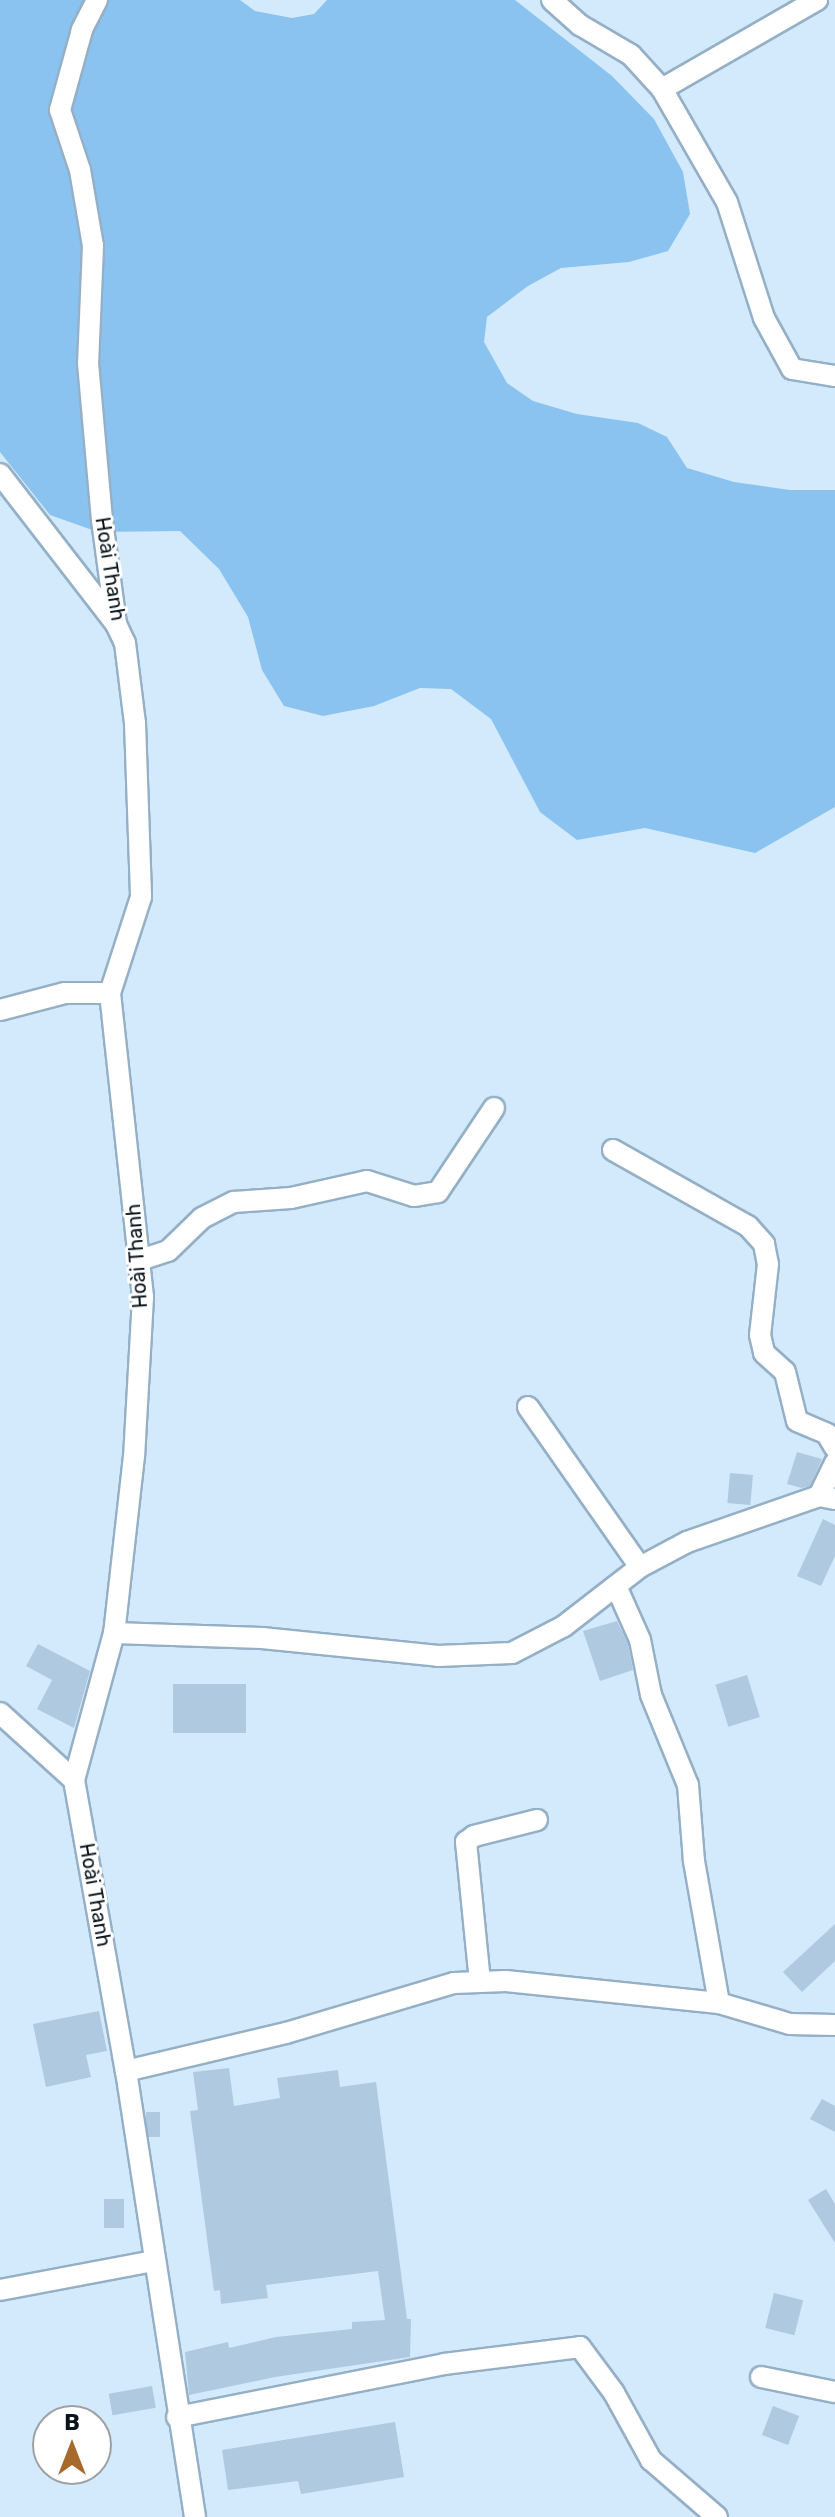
<!DOCTYPE html>
<html>
<head>
<meta charset="utf-8">
<style>
	body { margin:0 }
	#map { position:relative; width:835px; height:2517px; overflow:hidden; background:#d3eafc; font-family:Rubik,sans-serif }
	div>[style] { position:absolute }
	.green>* { inset:0; background:#8ac3ef }
	.building>* { inset:0; background:#aec9e0; transform-origin:0 0 }
	.roads { filter:drop-shadow(2px 0 #95b0c6) drop-shadow(-2px 0 #95b0c6) drop-shadow(0 2px #95b0c6) drop-shadow(0 -2px #95b0c6) }
	.minor>* { height:20px; margin:-10px; padding:0 10px; transform-origin:10px; border-radius:10px; background:#fff }
	span { translate:-50% -50%; white-space:nowrap; text-align:center; line-height:1.15; -webkit-text-stroke:6px #fff; paint-order:stroke }
	.street-label { font-size:20px; color:#0a141b }
	.north { position:absolute; left:32px; top:2405px; width:80px; height:80px; box-sizing:border-box; background:#fff; border:2px solid #9da1a4; border-radius:50%; rotate:0deg; font-size:22px; font-weight:700; line-height:32px; text-align:center; color:#0a141b }
	.north::after { content:''; display:block; margin:auto; width:28px; height:36px; background:#a66a2d; clip-path:polygon(50% 0,100% 100%,50% 72%,0 100%) }
</style>
</head>
<body>
<div id="map">
	<div class="green">
		<div style="clip-path:polygon(0 0,240px 0,255px 11px,292px 18px,314px 14px,327px 0,515px 0,612px 76px,654px 119px,683px 172px,690px 214px,668px 251px,629px 262px,561px 268px,528px 286px,487px 317px,484px 342px,507px 383px,533px 401px,577px 414px,638px 423px,667px 437px,687px 468px,734px 482px,790px 490px,835px 490px,835px 807px,755px 853px,645px 828px,577px 840px,540px 812px,491px 719px,451px 689px,420px 688px,374px 706px,323px 716px,284px 706px,262px 670px,248px 617px,219px 569px,180px 531px,98px 532px,50px 515px,0 452px)"></div>
	</div>
	<div class="building">
		<div style="clip-path:polygon(797px 1452px,822px 1459px,810px 1486px,802px 1488px,787px 1484px)"></div>
		<div style="left:730px;top:1473px;width:23px;height:30px;rotate:5deg"></div>
		<div style="clip-path:polygon(823px 1519px,835px 1525px,835px 1556px,821px 1586px,797px 1576px)"></div>
		<div style="clip-path:polygon(617px 1621px,628px 1644px,633px 1670px,600px 1681px,583px 1631px)"></div>
		<div style="clip-path:polygon(38px 1644px,90px 1671px,74px 1728px,37px 1709px,52px 1680px,26px 1666px)"></div>
		<div style="left:747px;top:1675px;width:44px;height:33px;rotate:73deg"></div>
		<div style="left:246px;top:1684px;width:49px;height:73px;rotate:90deg"></div>
		<div style="clip-path:polygon(835px 1924px,835px 1961px,802px 1992px,783px 1972px)"></div>
		<div style="clip-path:polygon(99px 2011px,107px 2051px,86px 2055px,91px 2077px,46px 2087px,33px 2024px)"></div>
		<div style="clip-path:polygon(229px 2068px,234px 2106px,280px 2098px,277px 2078px,338px 2070px,340px 2087px,376px 2082px,407px 2319px,411px 2319px,410px 2357px,275px 2377px,189px 2395px,185px 2352px,228px 2342px,229px 2348px,276px 2337px,352px 2329px,352px 2322px,385px 2320px,378px 2271px,266px 2285px,268px 2298px,221px 2304px,220px 2290px,214px 2291px,190px 2111px,198px 2110px,193px 2072px)"></div>
		<div style="clip-path:polygon(822px 2099px,835px 2106px,835px 2132px,810px 2119px)"></div>
		<div style="left:146px;top:2112px;width:14px;height:25px"></div>
		<div style="clip-path:polygon(826px 2189px,835px 2204px,835px 2243px,808px 2200px)"></div>
		<div style="left:104px;top:2199px;width:20px;height:29px"></div>
		<div style="left:774px;top:2293px;width:30px;height:36px;rotate:14deg"></div>
		<div style="left:152px;top:2386px;width:22px;height:44px;rotate:80deg"></div>
		<div style="left:773px;top:2406px;width:28px;height:31px;rotate:21deg"></div>
		<div style="clip-path:polygon(395px 2422px,404px 2477px,301px 2494px,298px 2481px,228px 2490px,222px 2450px)"></div>
	</div>
	<div class="roads">
		<div class="minor">
			<div style="left:97px;top:0;width:34px;rotate:117deg"></div>
			<div style="left:82px;top:30px;width:83px;rotate:105.4deg"></div>
			<div style="left:60px;top:110px;width:63px;rotate:71.6deg"></div>
			<div style="left:80px;top:170px;width:77px;rotate:80.3deg"></div>
			<div style="left:93px;top:246px;width:117px;rotate:92.4deg"></div>
			<div style="left:88px;top:363px;width:158px;rotate:84.9deg"></div>
			<div style="left:102px;top:520px;width:105px;rotate:82.3deg"></div>
			<div style="left:116px;top:624px;width:21px;rotate:65deg"></div>
			<div style="left:125px;top:643px;width:81px;rotate:82.9deg"></div>
			<div style="left:135px;top:723px;width:174px;rotate:88deg"></div>
			<div style="left:141px;top:897px;width:101px;rotate:107.9deg"></div>
			<div style="left:110px;top:993px;width:306px;rotate:83.8deg"></div>
			<div style="left:143px;top:1297px;width:159px;rotate:93.2deg"></div>
			<div style="left:134px;top:1456px;width:178px;rotate:96.4deg"></div>
			<div style="left:114px;top:1633px;width:152px;rotate:105.2deg"></div>
			<div style="left:74px;top:1780px;width:296px;rotate:79.9deg"></div>
			<div style="left:126px;top:2071px;width:451px;rotate:81.2deg"></div>
			<div style="left:552px;top:0;width:38px;rotate:42deg"></div>
			<div style="left:580px;top:25px;width:59px;rotate:30.5deg"></div>
			<div style="left:631px;top:55px;width:46px;rotate:47.6deg"></div>
			<div style="left:662px;top:89px;width:130px;rotate:60.1deg"></div>
			<div style="left:727px;top:202px;width:122px;rotate:72.3deg"></div>
			<div style="left:764px;top:318px;width:58px;rotate:61.2deg"></div>
			<div style="left:792px;top:369px;width:44px;rotate:9.2deg"></div>
			<div style="left:662px;top:89px;width:179px;rotate:-29.9deg"></div>
			<div style="left:0;top:474px;width:188px;rotate:52.3deg"></div>
			<div style="left:0;top:1010px;width:67px;rotate:-14.7deg"></div>
			<div style="left:65px;top:993px;width:45px"></div>
			<div style="left:613px;top:1150px;width:155px;rotate:29.4deg"></div>
			<div style="left:748px;top:1226px;width:24px;rotate:48deg"></div>
			<div style="left:764px;top:1244px;width:20px;rotate:79deg"></div>
			<div style="left:768px;top:1264px;width:71px;rotate:96.4deg"></div>
			<div style="left:760px;top:1335px;width:18px;rotate:77deg"></div>
			<div style="left:764px;top:1353px;width:28px;rotate:42deg"></div>
			<div style="left:785px;top:1372px;width:50px;rotate:76.2deg"></div>
			<div style="left:797px;top:1421px;width:33px;rotate:23deg"></div>
			<div style="left:827px;top:1434px;width:16px;rotate:60deg"></div>
			<div style="left:140px;top:1260px;width:29px;rotate:-18deg"></div>
			<div style="left:168px;top:1251px;width:47px;rotate:-44.1deg"></div>
			<div style="left:202px;top:1218px;width:36px;rotate:-27deg"></div>
			<div style="left:234px;top:1202px;width:57px;rotate:-4deg"></div>
			<div style="left:291px;top:1198px;width:78px;rotate:-12.6deg"></div>
			<div style="left:367px;top:1181px;width:49px;rotate:17.7deg"></div>
			<div style="left:414px;top:1196px;width:24px;rotate:-9deg"></div>
			<div style="left:438px;top:1192px;width:101px;rotate:-56.3deg"></div>
			<div style="left:528px;top:1407px;width:195px;rotate:55deg"></div>
			<div style="left:819px;top:1496px;width:37px;rotate:-64deg"></div>
			<div style="left:616px;top:1586px;width:59px;rotate:66deg"></div>
			<div style="left:640px;top:1640px;width:56px;rotate:78.7deg"></div>
			<div style="left:651px;top:1695px;width:97px;rotate:67.7deg"></div>
			<div style="left:688px;top:1785px;width:76px;rotate:85.5deg"></div>
			<div style="left:694px;top:1861px;width:144px;rotate:80deg"></div>
			<div style="left:114px;top:1633px;width:148px;rotate:1.9deg"></div>
			<div style="left:262px;top:1638px;width:177px;rotate:5.8deg"></div>
			<div style="left:438px;top:1656px;width:74px;rotate:-2.3deg"></div>
			<div style="left:512px;top:1653px;width:59px;rotate:-27.4deg"></div>
			<div style="left:564px;top:1626px;width:96px;rotate:-37.8deg"></div>
			<div style="left:640px;top:1567px;width:53px;rotate:-28deg"></div>
			<div style="left:687px;top:1542px;width:140px;rotate:-19.2deg"></div>
			<div style="left:819px;top:1496px;width:16px;rotate:11deg"></div>
			<div style="left:0;top:1713px;width:100px;rotate:42.2deg"></div>
			<div style="left:480px;top:1982px;width:141px;rotate:-95.7deg"></div>
			<div style="left:466px;top:1842px;width:10px;rotate:-37deg"></div>
			<div style="left:474px;top:1836px;width:65px;rotate:-14.3deg"></div>
			<div style="left:126px;top:2071px;width:164px;rotate:-13.4deg"></div>
			<div style="left:286px;top:2033px;width:175px;rotate:-16.6deg"></div>
			<div style="left:454px;top:1983px;width:52px;rotate:-2.2deg"></div>
			<div style="left:506px;top:1981px;width:214px;rotate:5.9deg"></div>
			<div style="left:719px;top:2003px;width:74px;rotate:16.5deg"></div>
			<div style="left:790px;top:2024px;width:45px;rotate:1.3deg"></div>
			<div style="left:0;top:2290px;width:157px;rotate:-10.7deg"></div>
			<div style="left:761px;top:2377px;width:76px;rotate:11.5deg"></div>
			<div style="left:177px;top:2417px;width:272px;rotate:-11.2deg"></div>
			<div style="left:444px;top:2364px;width:137px;rotate:-7.1deg"></div>
			<div style="left:580px;top:2347px;width:57px;rotate:53.5deg"></div>
			<div style="left:614px;top:2393px;width:77px;rotate:61.1deg"></div>
			<div style="left:651px;top:2460px;width:87px;rotate:40.8deg"></div>
		</div>
	</div>
	<div class="street-label">
		<span style="left:110px;top:569px;rotate:81deg">Hoài Thanh</span>
		<span style="left:137px;top:1256px;rotate:-94deg">Hoài Thanh</span>
		<span style="left:95px;top:1895px;rotate:80deg">Hoài Thanh</span>
	</div>
	<div class="north">B</div>
</div>
</body>
</html>
